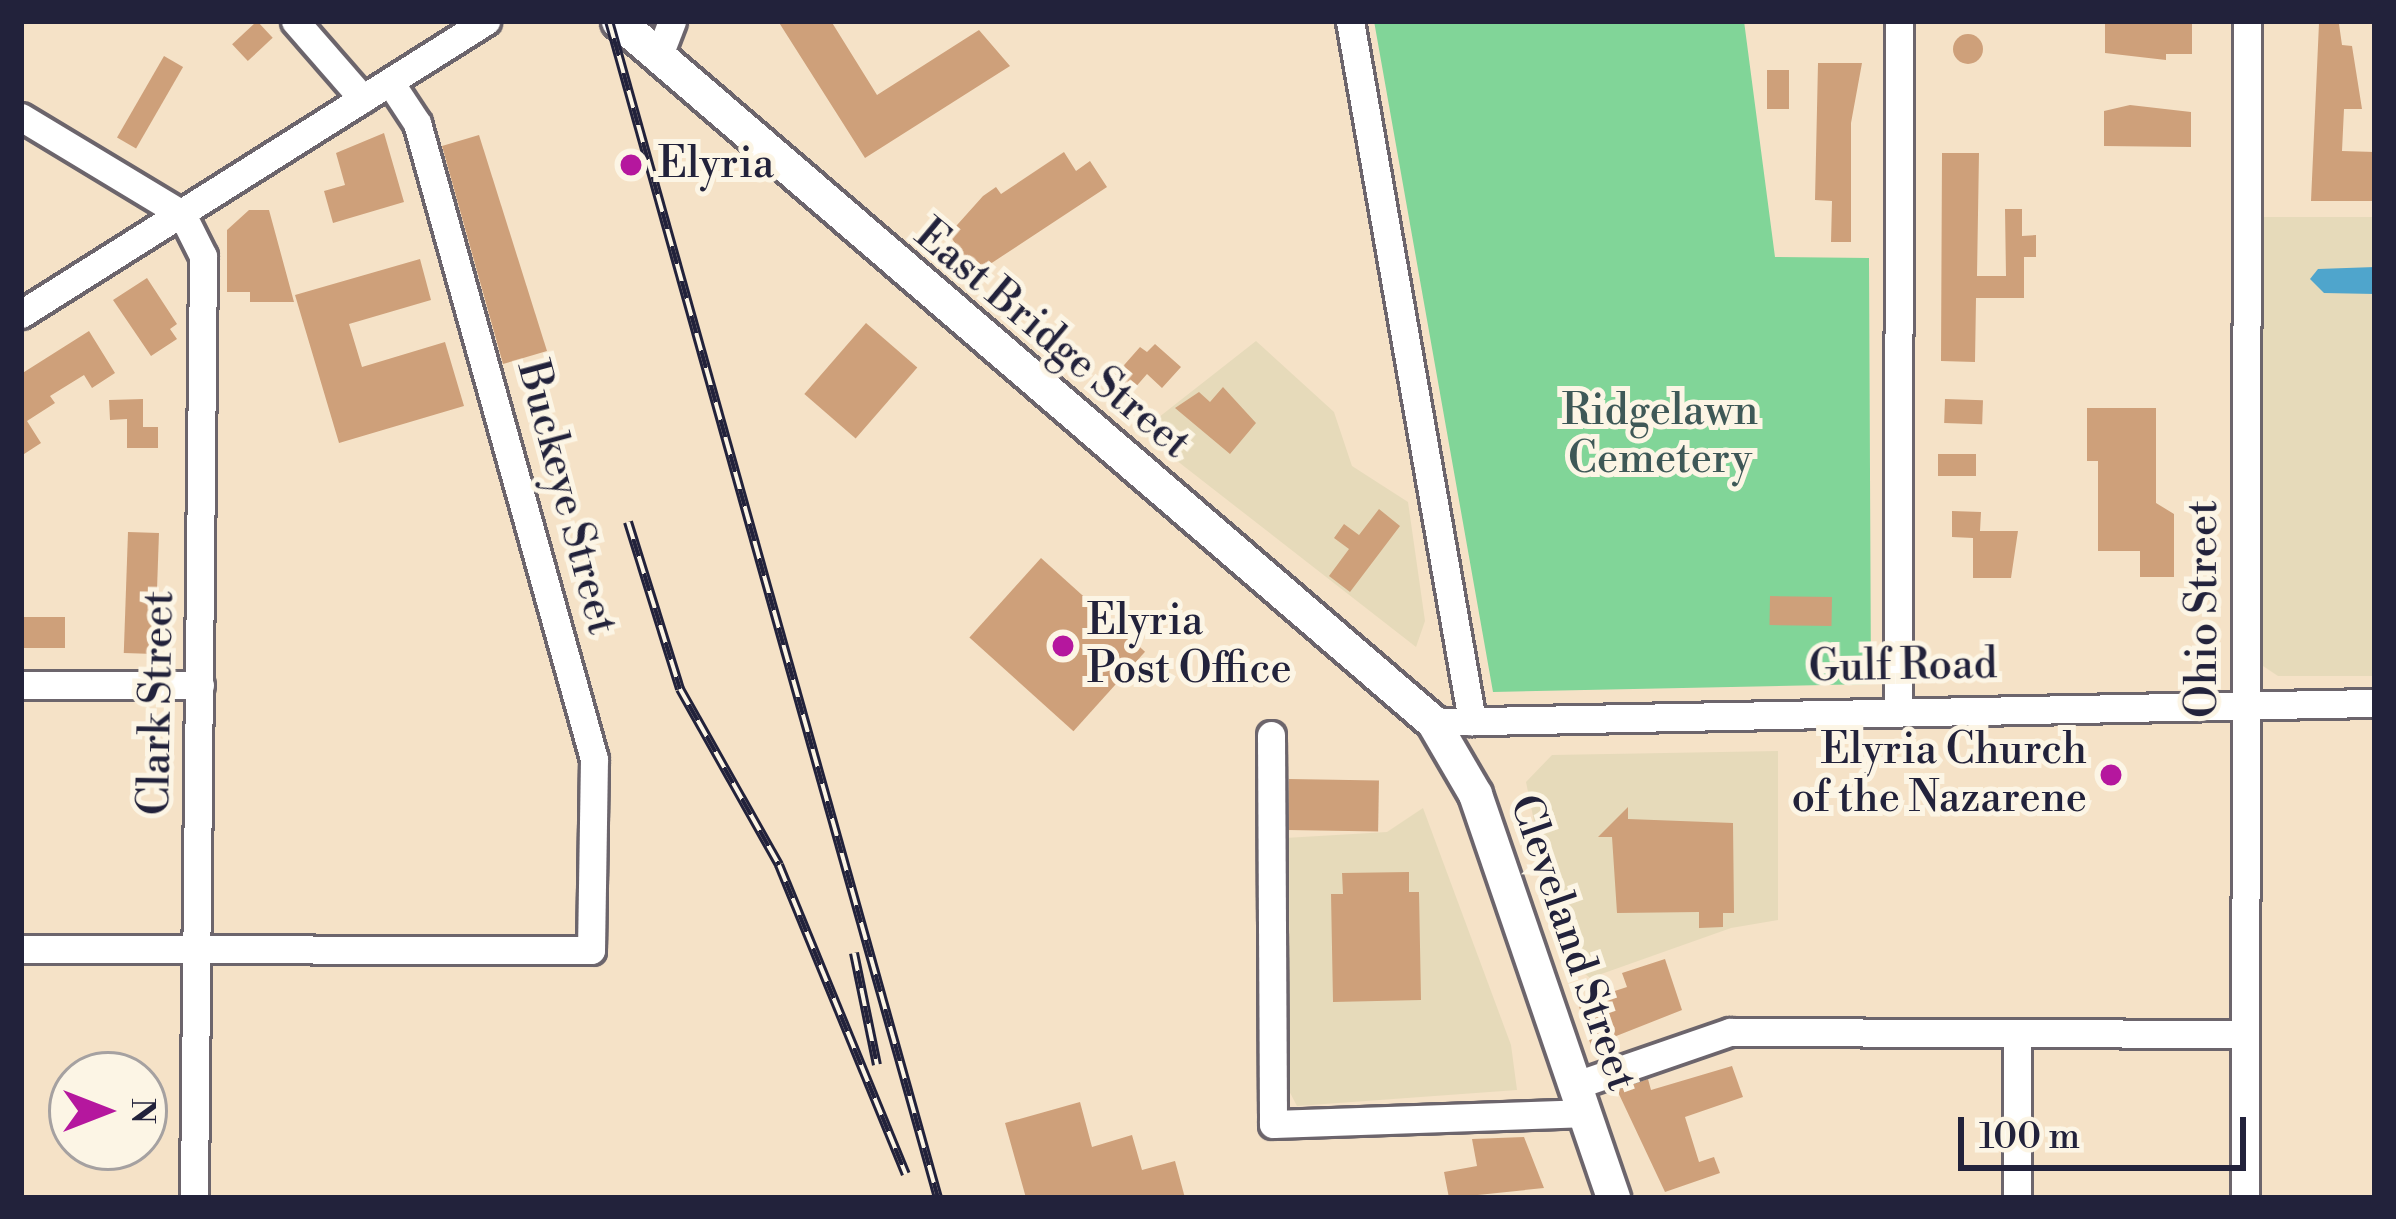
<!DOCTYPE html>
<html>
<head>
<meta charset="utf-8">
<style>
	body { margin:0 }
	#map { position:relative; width:2396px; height:1219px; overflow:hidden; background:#f5e2c7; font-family:"Libre Bodoni",serif }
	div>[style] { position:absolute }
	.built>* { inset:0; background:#e6daba }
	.green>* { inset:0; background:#81d598 }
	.water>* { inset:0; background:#4fa5cc }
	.building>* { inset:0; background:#cea07a; transform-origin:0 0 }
	.round { border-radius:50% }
	.roads { filter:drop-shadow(3px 0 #6c656c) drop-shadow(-3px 0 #6c656c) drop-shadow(0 3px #6c656c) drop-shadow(0 -3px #6c656c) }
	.minor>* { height:27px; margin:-13.5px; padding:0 13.5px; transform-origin:13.5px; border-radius:13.5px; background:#fff }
	.major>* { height:33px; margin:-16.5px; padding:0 16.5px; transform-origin:16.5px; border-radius:16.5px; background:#fff }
	.rail>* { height:10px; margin-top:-5px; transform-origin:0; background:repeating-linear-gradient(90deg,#fcf5e5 0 18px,#22223b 0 36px); box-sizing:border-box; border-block:3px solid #22223b }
	.dots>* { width:33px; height:33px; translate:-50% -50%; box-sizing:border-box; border:6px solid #fcf5e5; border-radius:50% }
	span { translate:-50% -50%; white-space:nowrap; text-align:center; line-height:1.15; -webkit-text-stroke:10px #fcf5e5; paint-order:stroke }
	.poi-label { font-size:42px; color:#22223b }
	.left { translate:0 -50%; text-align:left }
	.right { translate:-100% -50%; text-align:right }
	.street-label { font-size:42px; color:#22223b }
	.park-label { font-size:42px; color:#3e5857 }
	.frame { position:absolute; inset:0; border:24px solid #22223b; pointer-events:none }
	.north { position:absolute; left:48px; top:1051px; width:120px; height:120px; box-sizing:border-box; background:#fcf5e5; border:3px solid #a5a1a1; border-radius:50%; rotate:90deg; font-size:33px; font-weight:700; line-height:48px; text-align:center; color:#22223b }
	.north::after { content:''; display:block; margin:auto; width:42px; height:54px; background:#b5179e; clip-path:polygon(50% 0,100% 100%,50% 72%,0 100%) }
	.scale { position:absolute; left:1958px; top:1117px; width:288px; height:54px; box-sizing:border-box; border:6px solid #22223b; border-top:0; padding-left:15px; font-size:36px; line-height:42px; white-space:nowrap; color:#22223b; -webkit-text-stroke:9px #fcf5e5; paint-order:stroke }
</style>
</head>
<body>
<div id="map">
	<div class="built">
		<div style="clip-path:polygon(2261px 217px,2375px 217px,2375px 676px,2278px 676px,2263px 666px)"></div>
		<div style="clip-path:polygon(1256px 341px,1334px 412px,1352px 466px,1408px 502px,1425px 621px,1416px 647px,1140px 432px)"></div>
		<div style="clip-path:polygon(1778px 751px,1778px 920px,1731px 928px,1590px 978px,1577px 967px,1556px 928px,1526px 782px,1552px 755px)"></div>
		<div style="clip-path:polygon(1423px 808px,1511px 1045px,1517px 1090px,1297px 1106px,1286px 1085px,1285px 838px,1387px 832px)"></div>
	</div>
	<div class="green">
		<div style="clip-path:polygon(1374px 21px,1744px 21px,1775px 257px,1869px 258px,1871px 684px,1493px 692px)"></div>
	</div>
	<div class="water">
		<div style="clip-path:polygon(2375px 267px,2375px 294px,2324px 293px,2310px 279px,2318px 269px)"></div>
	</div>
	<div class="building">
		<div style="left:257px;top:21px;width:23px;height:34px;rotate:47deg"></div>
		<div style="clip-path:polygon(778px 21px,831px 21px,877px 95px,979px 30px,1010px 66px,865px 158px)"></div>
		<div style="clip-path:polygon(2105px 21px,2192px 21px,2192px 54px,2166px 54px,2166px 60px,2105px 53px)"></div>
		<div style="clip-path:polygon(2319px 23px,2339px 24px,2342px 45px,2352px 46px,2362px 109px,2344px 109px,2342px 151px,2375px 152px,2375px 201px,2311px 201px)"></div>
		<div class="round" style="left:1953px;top:34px;width:30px;height:30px"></div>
		<div style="left:164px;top:56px;width:22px;height:94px;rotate:30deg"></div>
		<div style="clip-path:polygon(1818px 63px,1862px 63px,1851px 123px,1851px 242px,1831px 242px,1832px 201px,1815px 200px)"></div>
		<div style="left:1767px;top:70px;width:22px;height:39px"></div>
		<div style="clip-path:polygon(2130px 105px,2191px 112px,2191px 147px,2104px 146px,2104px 111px)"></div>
		<div style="clip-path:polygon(384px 133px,404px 202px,333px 223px,324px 191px,345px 185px,336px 153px)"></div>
		<div style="clip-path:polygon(479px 135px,547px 351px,503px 364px,442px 146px)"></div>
		<div style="clip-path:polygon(1064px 152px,1076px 171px,1090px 161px,1107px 187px,975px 274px,949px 234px,983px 196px,996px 187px,1001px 194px)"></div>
		<div style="clip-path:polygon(1942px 153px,1979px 153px,1977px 276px,2006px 276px,2005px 209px,2022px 209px,2022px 236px,2036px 235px,2036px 257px,2024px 257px,2024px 298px,1976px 298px,1975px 362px,1941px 361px)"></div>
		<div style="clip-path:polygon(249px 210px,269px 210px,294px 302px,250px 302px,250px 292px,227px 292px,227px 230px)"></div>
		<div style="clip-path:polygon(420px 259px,431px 300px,349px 324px,362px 367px,445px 342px,464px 406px,339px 443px,295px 295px)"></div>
		<div style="clip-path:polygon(147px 278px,177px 324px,170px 329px,177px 339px,151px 356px,113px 300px)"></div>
		<div style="left:866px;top:323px;width:68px;height:94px;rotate:41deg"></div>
		<div style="clip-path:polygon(89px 331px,115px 373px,92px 388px,84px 375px,50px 396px,55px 403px,27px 421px,41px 443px,21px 456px,21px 374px)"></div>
		<div style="clip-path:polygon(1155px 344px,1181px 367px,1162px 388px,1147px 374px,1127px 397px,1110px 381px,1140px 347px,1147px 352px)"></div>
		<div style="clip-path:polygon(1223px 387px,1256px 423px,1230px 454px,1175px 408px,1199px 392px,1210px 402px)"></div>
		<div style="clip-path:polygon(143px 399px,143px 427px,158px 427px,158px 448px,127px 448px,127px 419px,110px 420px,109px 400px)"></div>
		<div style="left:1945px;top:399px;width:38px;height:24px;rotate:2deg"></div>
		<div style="clip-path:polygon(2087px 408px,2156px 408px,2156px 503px,2174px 514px,2174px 577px,2140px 577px,2140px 551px,2098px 551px,2098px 461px,2087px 461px)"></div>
		<div style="left:1938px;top:454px;width:38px;height:22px"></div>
		<div style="clip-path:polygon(1379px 509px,1400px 526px,1350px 592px,1329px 576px,1349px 549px,1334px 538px,1344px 524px,1359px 535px)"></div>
		<div style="clip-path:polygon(1952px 511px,1981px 512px,1980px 531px,2018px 531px,2011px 578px,1973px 578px,1973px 538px,1952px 537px)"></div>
		<div style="left:128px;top:532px;width:31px;height:121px;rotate:2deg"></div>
		<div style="left:1041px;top:558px;width:140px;height:107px;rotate:42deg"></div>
		<div style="left:1770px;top:596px;width:62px;height:29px;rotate:1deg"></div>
		<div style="left:21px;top:617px;width:44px;height:31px"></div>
		<div style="left:1289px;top:779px;width:90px;height:51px;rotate:1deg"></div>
		<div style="clip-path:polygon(1628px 807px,1628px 819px,1733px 823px,1734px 913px,1723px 913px,1723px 927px,1699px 928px,1699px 912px,1617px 913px,1612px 837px,1598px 837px)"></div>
		<div style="clip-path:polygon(1409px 872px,1409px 892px,1419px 892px,1421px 1000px,1333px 1002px,1331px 894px,1343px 894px,1342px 873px)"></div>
		<div style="clip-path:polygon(1665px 959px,1682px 1010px,1591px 1046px,1578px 1003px,1627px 987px,1622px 973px)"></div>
		<div style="clip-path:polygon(1732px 1066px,1743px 1097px,1685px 1117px,1699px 1162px,1714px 1157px,1720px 1173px,1665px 1192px,1617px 1090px,1648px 1079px,1651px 1090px)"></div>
		<div style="clip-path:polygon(1080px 1102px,1092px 1147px,1132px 1135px,1142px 1170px,1175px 1161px,1185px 1198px,1026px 1198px,1005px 1123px)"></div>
		<div style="clip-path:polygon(1524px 1137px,1544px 1188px,1449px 1198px,1444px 1172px,1477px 1166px,1472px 1139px)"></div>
	</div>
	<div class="roads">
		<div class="minor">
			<div style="left:295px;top:21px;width:103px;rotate:48.9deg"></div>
			<div style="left:1350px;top:21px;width:711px;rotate:80.11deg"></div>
			<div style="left:659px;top:55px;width:36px;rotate:-69deg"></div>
			<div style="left:21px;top:117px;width:188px;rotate:31.1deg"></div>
			<div style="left:182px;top:214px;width:47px;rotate:63.4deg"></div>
			<div style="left:203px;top:256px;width:942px;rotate:90.55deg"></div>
			<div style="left:21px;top:314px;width:550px;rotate:-32.22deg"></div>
			<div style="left:21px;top:685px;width:179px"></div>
			<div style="left:1898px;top:708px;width:687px;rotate:-89.92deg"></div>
			<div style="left:1433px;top:722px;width:942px;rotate:-1.16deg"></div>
			<div style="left:1271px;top:735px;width:389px;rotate:89.7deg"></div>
			<div style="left:1273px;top:1124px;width:309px;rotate:-2deg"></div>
			<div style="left:21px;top:949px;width:570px;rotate:0.1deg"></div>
			<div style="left:591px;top:950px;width:191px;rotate:-89.1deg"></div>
			<div style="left:594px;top:759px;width:660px;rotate:-105.55deg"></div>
			<div style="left:417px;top:123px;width:49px;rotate:-123.4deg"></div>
			<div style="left:1573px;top:1086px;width:166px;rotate:-19deg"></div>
			<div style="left:1730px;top:1032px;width:515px;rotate:0.22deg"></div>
			<div style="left:2017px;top:1198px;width:165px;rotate:-90deg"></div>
			<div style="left:2245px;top:1198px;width:1177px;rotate:-89.9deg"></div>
		</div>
		<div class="major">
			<div style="left:618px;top:21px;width:1075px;rotate:40.7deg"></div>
			<div style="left:1433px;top:722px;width:83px;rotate:59.7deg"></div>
			<div style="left:1475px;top:794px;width:427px;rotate:71.1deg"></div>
		</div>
	</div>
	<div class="rail">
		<div style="left:609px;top:21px;width:1222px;rotate:74.38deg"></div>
		<div style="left:628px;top:522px;width:175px;rotate:72.7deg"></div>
		<div style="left:680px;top:689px;width:202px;rotate:60.6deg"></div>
		<div style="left:779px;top:865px;width:334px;rotate:67.7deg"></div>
		<div style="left:854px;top:953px;width:114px;rotate:78.4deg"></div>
	</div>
	<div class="dots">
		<div style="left:631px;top:165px;background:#b5179e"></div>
		<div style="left:1063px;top:646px;background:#b5179e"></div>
		<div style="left:2111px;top:775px;background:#b5179e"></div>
	</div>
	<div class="poi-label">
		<span class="left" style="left:658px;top:165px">Elyria</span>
		<span class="left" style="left:1087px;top:646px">Elyria<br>Post Office</span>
		<span class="right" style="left:2087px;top:775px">Elyria Church<br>of the Nazarene</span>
	</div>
	<div class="street-label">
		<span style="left:1052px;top:340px;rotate:40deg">East Bridge Street</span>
		<span style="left:566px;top:498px;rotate:75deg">Buckeye Street</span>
		<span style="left:2204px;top:609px;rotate:-90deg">Ohio Street</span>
		<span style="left:1903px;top:667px;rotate:-1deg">Gulf Road</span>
		<span style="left:158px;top:703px;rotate:-89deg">Clark Street</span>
		<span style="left:1572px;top:943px;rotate:71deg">Cleveland Street</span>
	</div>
	<div class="park-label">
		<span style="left:1660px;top:436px">Ridgelawn<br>Cemetery</span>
	</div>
	<div class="frame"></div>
	<div class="north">N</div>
	<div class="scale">100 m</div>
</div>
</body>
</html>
